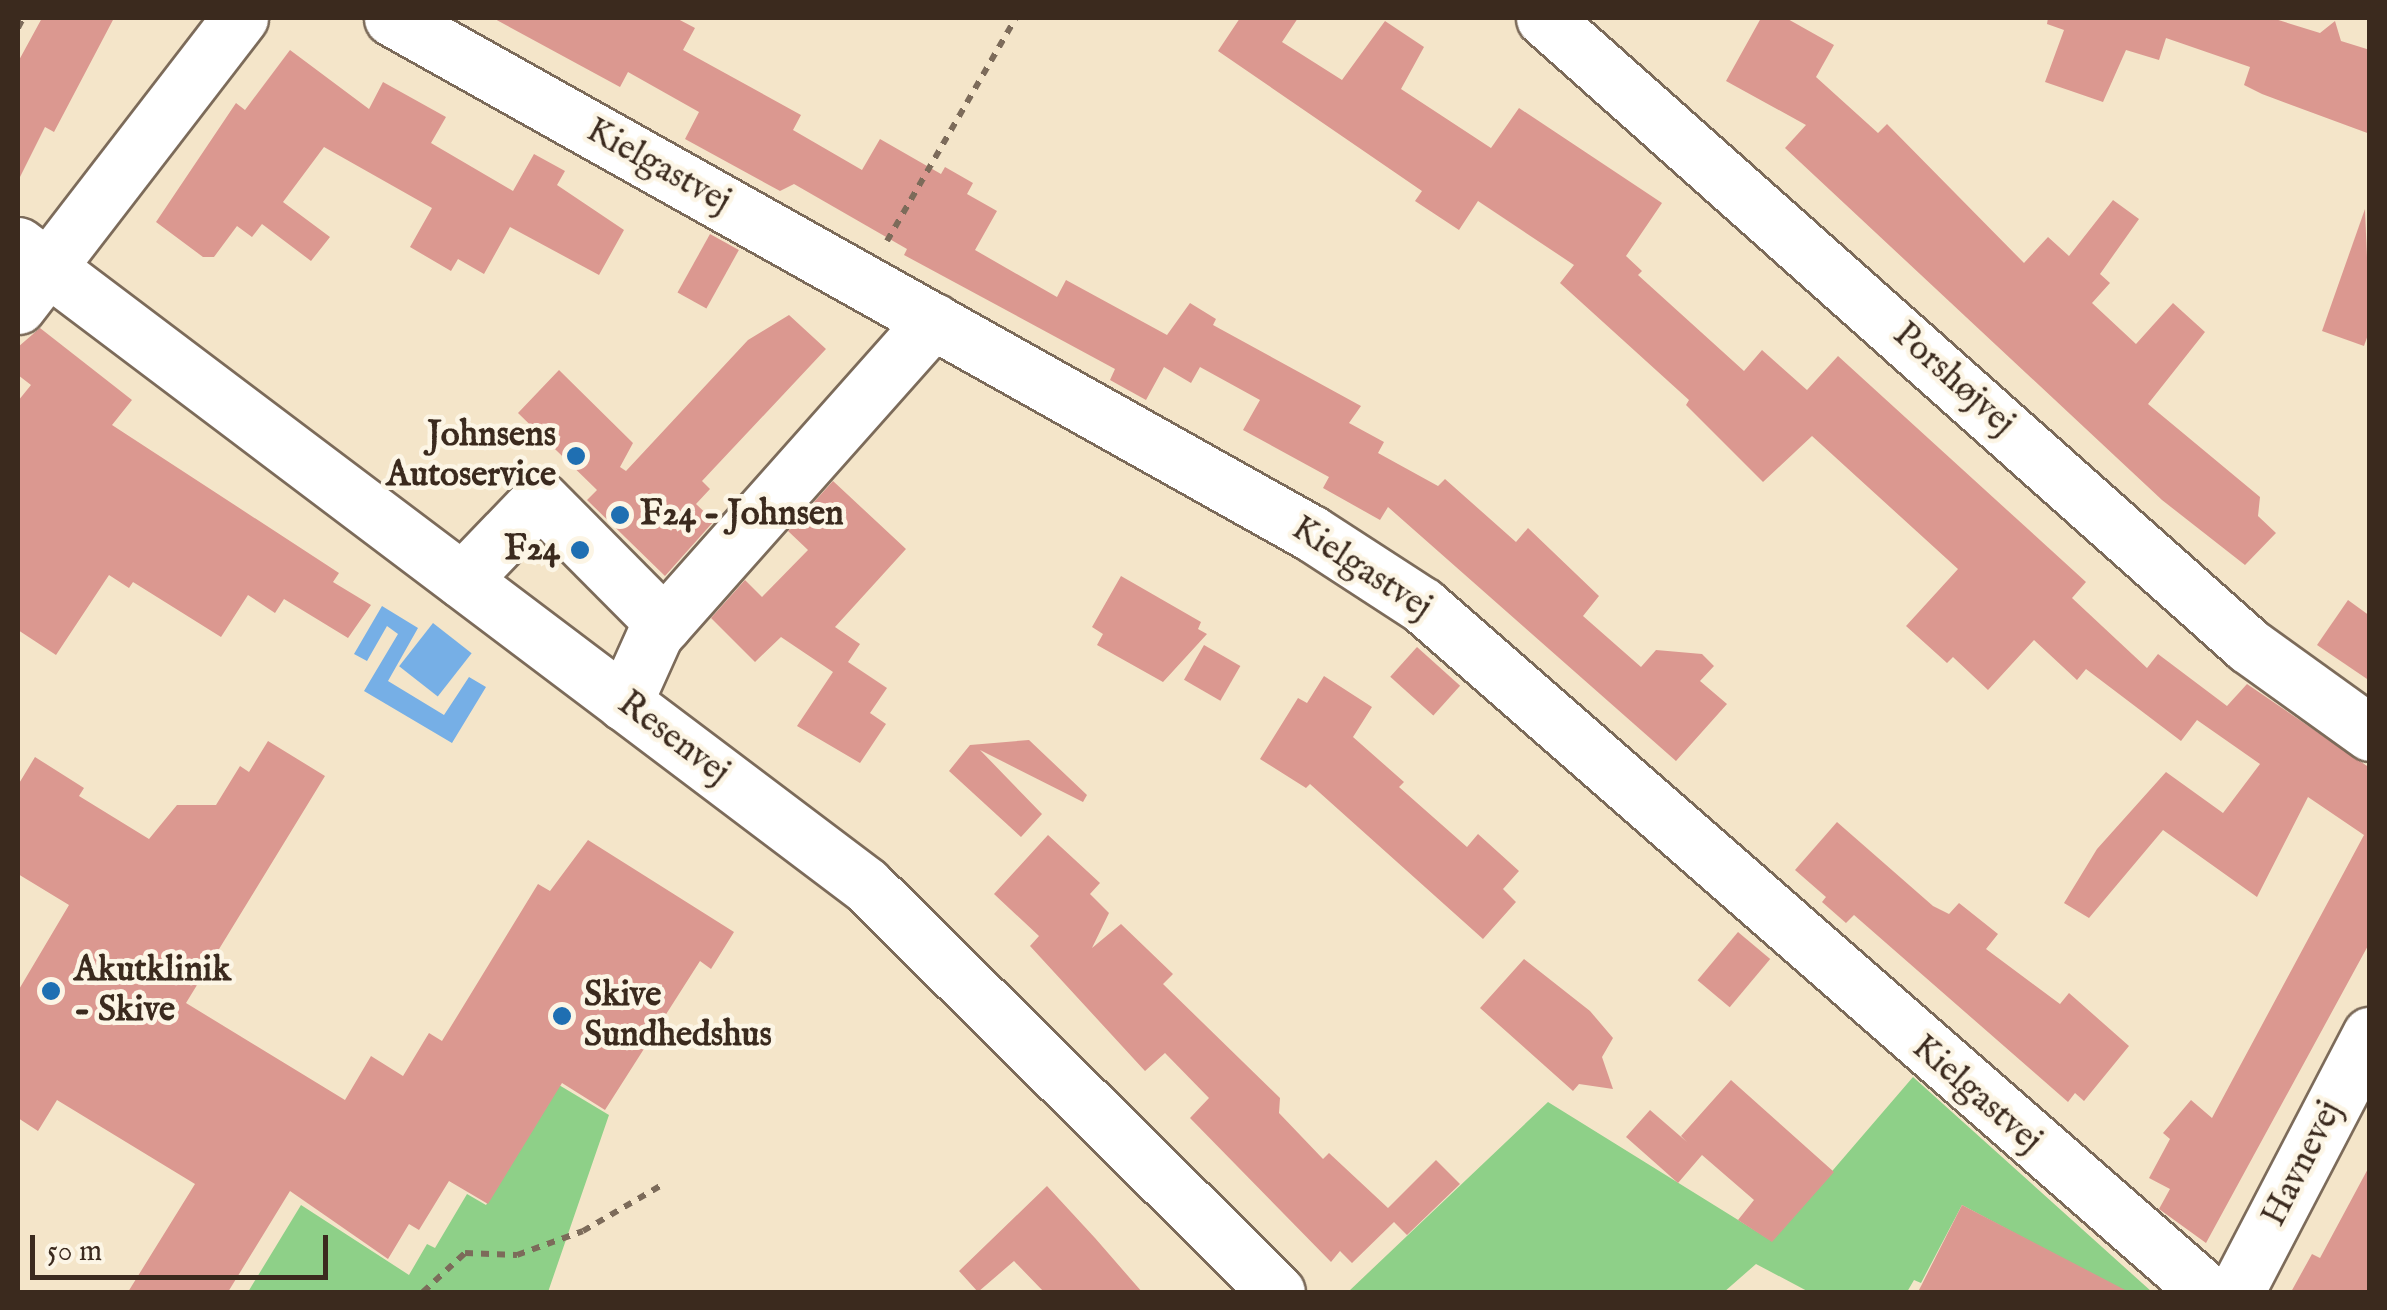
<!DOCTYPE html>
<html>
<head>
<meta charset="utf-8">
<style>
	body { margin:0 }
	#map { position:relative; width:2387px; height:1310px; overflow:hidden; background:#f4e5c9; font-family:"IM FELL English",serif }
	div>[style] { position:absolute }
	.green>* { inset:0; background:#8ed088 }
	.water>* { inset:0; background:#76afe6; transform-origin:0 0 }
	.building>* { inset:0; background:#db9890; transform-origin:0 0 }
	.path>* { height:6px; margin-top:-3px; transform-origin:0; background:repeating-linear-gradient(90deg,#7c6b5a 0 8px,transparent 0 16px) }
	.roads { filter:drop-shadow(2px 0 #7c6b5a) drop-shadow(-2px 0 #7c6b5a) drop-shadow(0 2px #7c6b5a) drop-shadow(0 -2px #7c6b5a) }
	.minor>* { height:55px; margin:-27.5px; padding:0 27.5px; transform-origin:27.5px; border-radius:27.5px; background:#fff }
	.dots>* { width:28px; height:28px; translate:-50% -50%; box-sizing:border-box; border:5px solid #fcf5e5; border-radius:50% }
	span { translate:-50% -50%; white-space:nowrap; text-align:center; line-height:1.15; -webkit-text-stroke:9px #fcf5e5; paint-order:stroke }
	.street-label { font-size:35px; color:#3b2a1e }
	.poi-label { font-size:35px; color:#3b2a1e; font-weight:700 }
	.right { translate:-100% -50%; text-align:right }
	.left { translate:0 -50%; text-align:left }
	.frame { position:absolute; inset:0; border:20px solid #3b2a1e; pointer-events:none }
	.scale { position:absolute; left:30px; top:1235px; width:298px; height:45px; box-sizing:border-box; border:5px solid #3b2a1e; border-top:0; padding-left:12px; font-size:30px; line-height:35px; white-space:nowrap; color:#3b2a1e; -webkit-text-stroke:8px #fcf5e5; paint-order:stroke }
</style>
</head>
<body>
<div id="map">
	<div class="green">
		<div style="clip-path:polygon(1913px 1077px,2152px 1292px,2125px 1292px,1962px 1205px,1921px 1283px,1914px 1280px,1907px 1292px,1809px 1292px,1756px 1264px,1724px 1292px,1348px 1292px,1548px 1102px,1772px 1241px)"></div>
		<div style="clip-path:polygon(559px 1085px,609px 1115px,548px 1292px,248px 1292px,301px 1205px,409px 1275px,427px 1244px,435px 1248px,467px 1194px,486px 1205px)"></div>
	</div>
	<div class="water">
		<div style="clip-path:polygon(382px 606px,418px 628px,388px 681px,444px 715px,469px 677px,486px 687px,452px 743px,364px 691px,398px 634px,387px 626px,367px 661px,354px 654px)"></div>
		<div style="left:433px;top:623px;width:49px;height:55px;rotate:38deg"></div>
	</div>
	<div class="building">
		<div style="clip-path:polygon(42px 18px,114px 18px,54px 132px,45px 127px,18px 181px,18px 62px)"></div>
		<div style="clip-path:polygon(493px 18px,676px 18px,695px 28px,683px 50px,801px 115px,793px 130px,862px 170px,880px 139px,941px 174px,945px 167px,973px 183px,967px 194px,997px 211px,975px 250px,1057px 297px,1066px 280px,1167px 335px,1190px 303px,1216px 319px,1213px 325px,1361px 406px,1349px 423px,1384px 442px,1378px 453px,1438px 486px,1445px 479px,1516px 542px,1528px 528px,1599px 596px,1583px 616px,1641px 667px,1656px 650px,1702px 654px,1714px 666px,1700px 681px,1727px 704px,1676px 761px,1388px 507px,1380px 520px,1323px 488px,1329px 477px,1243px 430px,1260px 400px,1200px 367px,1191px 383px,1164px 367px,1146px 400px,1110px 380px,1115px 369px,904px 255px,907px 249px,794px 184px,780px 191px,685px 139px,699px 112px,628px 72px,620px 87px)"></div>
		<div style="clip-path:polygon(1240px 18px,1298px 18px,1282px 42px,1342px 80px,1385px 21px,1424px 47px,1401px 89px,1491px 148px,1519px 108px,1662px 203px,1626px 256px,1642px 271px,1638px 275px,1744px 371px,1762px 350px,1807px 390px,1838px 356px,2086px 582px,2072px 598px,2147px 668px,2158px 654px,2227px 706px,2247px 684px,2370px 768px,2370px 942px,2206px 1243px,2159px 1209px,2170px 1189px,2149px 1178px,2170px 1139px,2163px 1133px,2191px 1100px,2212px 1118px,2364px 835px,2308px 797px,2257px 897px,2163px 830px,2089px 918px,2064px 903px,2097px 849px,2166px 772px,2223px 813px,2260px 764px,2197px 720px,2181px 741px,2086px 669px,2077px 680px,2034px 640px,1988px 690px,1953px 657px,1947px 663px,1906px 626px,1958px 569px,1812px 436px,1763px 482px,1686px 405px,1689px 400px,1560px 283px,1574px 265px,1478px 201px,1459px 230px,1415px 201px,1422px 191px,1218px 51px)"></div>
		<div style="clip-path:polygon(1761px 18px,1786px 18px,1834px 45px,1816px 77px,1878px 133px,1887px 124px,2024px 263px,2048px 237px,2069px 256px,2113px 200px,2139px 219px,2100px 274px,2110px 283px,2092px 303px,2136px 344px,2173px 303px,2205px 332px,2148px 404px,2260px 497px,2258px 516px,2276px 533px,2245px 565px,2162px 500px,1785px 148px,1806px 125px,1726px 81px)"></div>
		<div style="clip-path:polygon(2048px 18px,2272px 18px,2320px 33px,2335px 21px,2341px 41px,2370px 50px,2370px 134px,2262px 94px,2244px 85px,2250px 67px,2166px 38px,2159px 60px,2126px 50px,2103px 102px,2045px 82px,2064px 30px,2047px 24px)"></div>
		<div style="clip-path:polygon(290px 50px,369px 109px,383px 82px,446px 117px,431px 143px,513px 191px,534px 154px,565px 171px,557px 185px,624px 230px,599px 275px,510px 227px,484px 274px,458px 259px,451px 271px,410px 247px,432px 208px,324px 147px,283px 202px,330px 237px,311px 261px,262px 224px,252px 237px,237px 226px,214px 257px,203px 257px,156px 222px,236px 103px,245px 110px)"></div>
		<div style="clip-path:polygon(2365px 209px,2370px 329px,2364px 346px,2322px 331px)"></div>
		<div style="left:710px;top:234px;width:33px;height:67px;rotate:29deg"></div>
		<div style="clip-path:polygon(789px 315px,826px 349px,702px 481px,710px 489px,696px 504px,714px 521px,665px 576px,587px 500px,597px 490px,518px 413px,559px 370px,633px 443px,620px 467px,626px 471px,748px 340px)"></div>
		<div style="clip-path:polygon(40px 328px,132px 400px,112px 425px,339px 573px,333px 582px,371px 605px,348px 638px,284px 599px,275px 613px,248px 595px,221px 637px,133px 582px,129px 588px,109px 575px,56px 655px,18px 630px,18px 401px,31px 385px,18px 375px,18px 347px)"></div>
		<div style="clip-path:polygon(833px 481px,906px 549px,835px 627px,860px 644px,848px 662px,887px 688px,870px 713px,886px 724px,860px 763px,797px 726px,833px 672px,781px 637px,755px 662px,711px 618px,745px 580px,762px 597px,808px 550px,788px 531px)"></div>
		<div style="clip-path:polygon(1121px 576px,1201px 622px,1198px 629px,1207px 634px,1163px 682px,1097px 645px,1103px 634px,1092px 627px)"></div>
		<div style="clip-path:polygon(2348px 600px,2370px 616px,2370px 681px,2317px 645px)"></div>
		<div style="left:1204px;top:645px;width:42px;height:40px;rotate:30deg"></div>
		<div style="left:1417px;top:647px;width:58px;height:40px;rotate:42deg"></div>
		<div style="clip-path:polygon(1324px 676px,1372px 707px,1353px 737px,1404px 782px,1399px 787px,1467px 847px,1478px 834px,1519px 871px,1503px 889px,1516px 902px,1483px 939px,1310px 784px,1306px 788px,1260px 759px,1298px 698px,1307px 703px)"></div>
		<div style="clip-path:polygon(1029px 740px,1087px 795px,1083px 802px,980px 750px,1042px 814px,1021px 837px,949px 771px,970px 745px)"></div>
		<div style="clip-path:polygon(268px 741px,325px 776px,186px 1003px,345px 1100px,371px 1056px,403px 1076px,429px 1033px,442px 1041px,538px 884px,550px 891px,588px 840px,734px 932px,711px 969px,700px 961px,605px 1110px,562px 1083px,488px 1204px,449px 1181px,419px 1230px,409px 1224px,388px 1259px,290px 1191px,228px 1292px,128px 1292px,195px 1184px,57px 1100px,38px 1131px,18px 1118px,18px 991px,69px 905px,18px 874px,18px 785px,35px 757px,84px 788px,79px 796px,149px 839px,177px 805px,216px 805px,240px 766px,249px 772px)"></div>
		<div style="clip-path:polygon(1837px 822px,1933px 906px,1949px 914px,1959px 903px,1998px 934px,1986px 949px,2060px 1004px,2069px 993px,2129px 1046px,2084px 1101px,2075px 1093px,2068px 1102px,1854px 915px,1846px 923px,1822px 902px,1826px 897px,1795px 870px)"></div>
		<div style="clip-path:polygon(1048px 835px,1100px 883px,1090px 894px,1109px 913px,1092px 948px,1121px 924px,1173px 974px,1163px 984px,1280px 1098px,1279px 1113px,1323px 1159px,1329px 1153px,1388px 1208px,1436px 1160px,1460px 1184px,1407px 1235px,1394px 1222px,1352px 1263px,1340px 1251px,1331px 1262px,1190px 1118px,1209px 1098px,1165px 1053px,1145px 1071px,1030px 946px,1039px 936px,994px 894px)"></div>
		<div style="left:1738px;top:932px;width:42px;height:63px;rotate:40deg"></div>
		<div style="clip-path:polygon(1524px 959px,1590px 1011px,1613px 1038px,1602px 1057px,1613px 1089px,1579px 1084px,1573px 1091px,1480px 1008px)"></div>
		<div style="clip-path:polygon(1731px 1080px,1834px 1172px,1772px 1242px,1738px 1220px,1754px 1200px,1702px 1155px,1678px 1183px,1626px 1137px,1650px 1110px,1687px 1142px,1681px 1136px)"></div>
		<div style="clip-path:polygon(2370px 1165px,2370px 1292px,2291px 1292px,2312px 1254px,2320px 1258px)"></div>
		<div style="clip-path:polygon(1047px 1186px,1095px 1238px,1142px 1292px,1044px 1292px,1014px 1261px,978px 1292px,959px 1271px)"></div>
		<div style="clip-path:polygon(1962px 1205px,2129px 1292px,1918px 1292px)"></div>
	</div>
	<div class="path">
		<div style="left:18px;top:28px;width:11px;rotate:-63deg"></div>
		<div style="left:887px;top:241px;width:258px;rotate:-60deg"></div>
		<div style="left:423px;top:1292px;width:57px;rotate:-42.9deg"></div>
		<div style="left:465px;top:1253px;width:52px;rotate:2.2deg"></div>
		<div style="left:517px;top:1255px;width:70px;rotate:-20deg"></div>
		<div style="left:583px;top:1231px;width:89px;rotate:-30.3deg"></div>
	</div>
	<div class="roads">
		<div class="minor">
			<div style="left:392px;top:18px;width:1053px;rotate:29.27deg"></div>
			<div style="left:1311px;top:533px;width:132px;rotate:33deg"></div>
			<div style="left:1422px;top:605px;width:1043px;rotate:41.19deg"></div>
			<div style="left:1544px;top:18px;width:944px;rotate:41.69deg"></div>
			<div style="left:2249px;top:646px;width:149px;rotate:35.7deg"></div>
			<div style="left:18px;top:245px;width:1062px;rotate:37.04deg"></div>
			<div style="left:866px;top:885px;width:578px;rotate:44.72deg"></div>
			<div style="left:18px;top:306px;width:364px;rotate:-52.4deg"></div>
			<div style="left:462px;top:580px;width:112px;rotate:-46.1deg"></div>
			<div style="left:540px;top:499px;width:176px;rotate:45.2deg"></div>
			<div style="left:624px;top:703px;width:76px;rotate:-65.8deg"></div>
			<div style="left:655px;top:634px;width:419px;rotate:-48.4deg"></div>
			<div style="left:2236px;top:1292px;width:290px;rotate:-62.5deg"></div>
		</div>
	</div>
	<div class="dots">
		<div style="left:576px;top:456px;background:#1f6fb2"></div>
		<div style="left:620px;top:515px;background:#1f6fb2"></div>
		<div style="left:580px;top:550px;background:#1f6fb2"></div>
		<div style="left:51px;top:991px;background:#1f6fb2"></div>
		<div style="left:562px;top:1016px;background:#1f6fb2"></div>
	</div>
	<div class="street-label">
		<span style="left:658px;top:167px;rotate:29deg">Kielgastvej</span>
		<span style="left:1953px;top:380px;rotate:42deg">Porshøjvej</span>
		<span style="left:1361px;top:569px;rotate:33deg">Kielgastvej</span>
		<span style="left:673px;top:739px;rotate:37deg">Resenvej</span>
		<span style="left:1976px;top:1095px;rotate:41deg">Kielgastvej</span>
		<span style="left:2303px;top:1164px;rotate:-63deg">Havnevej</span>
	</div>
	<div class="poi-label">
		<span class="right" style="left:556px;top:456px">Johnsens<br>Autoservice</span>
		<span class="left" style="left:640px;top:515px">F24 - Johnsen</span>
		<span class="right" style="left:560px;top:550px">F24</span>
		<span class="left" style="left:74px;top:991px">Akutklinik<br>- Skive</span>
		<span class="left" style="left:584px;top:1016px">Skive<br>Sundhedshus</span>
	</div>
	<div class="frame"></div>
	<div class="scale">50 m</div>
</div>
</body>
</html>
